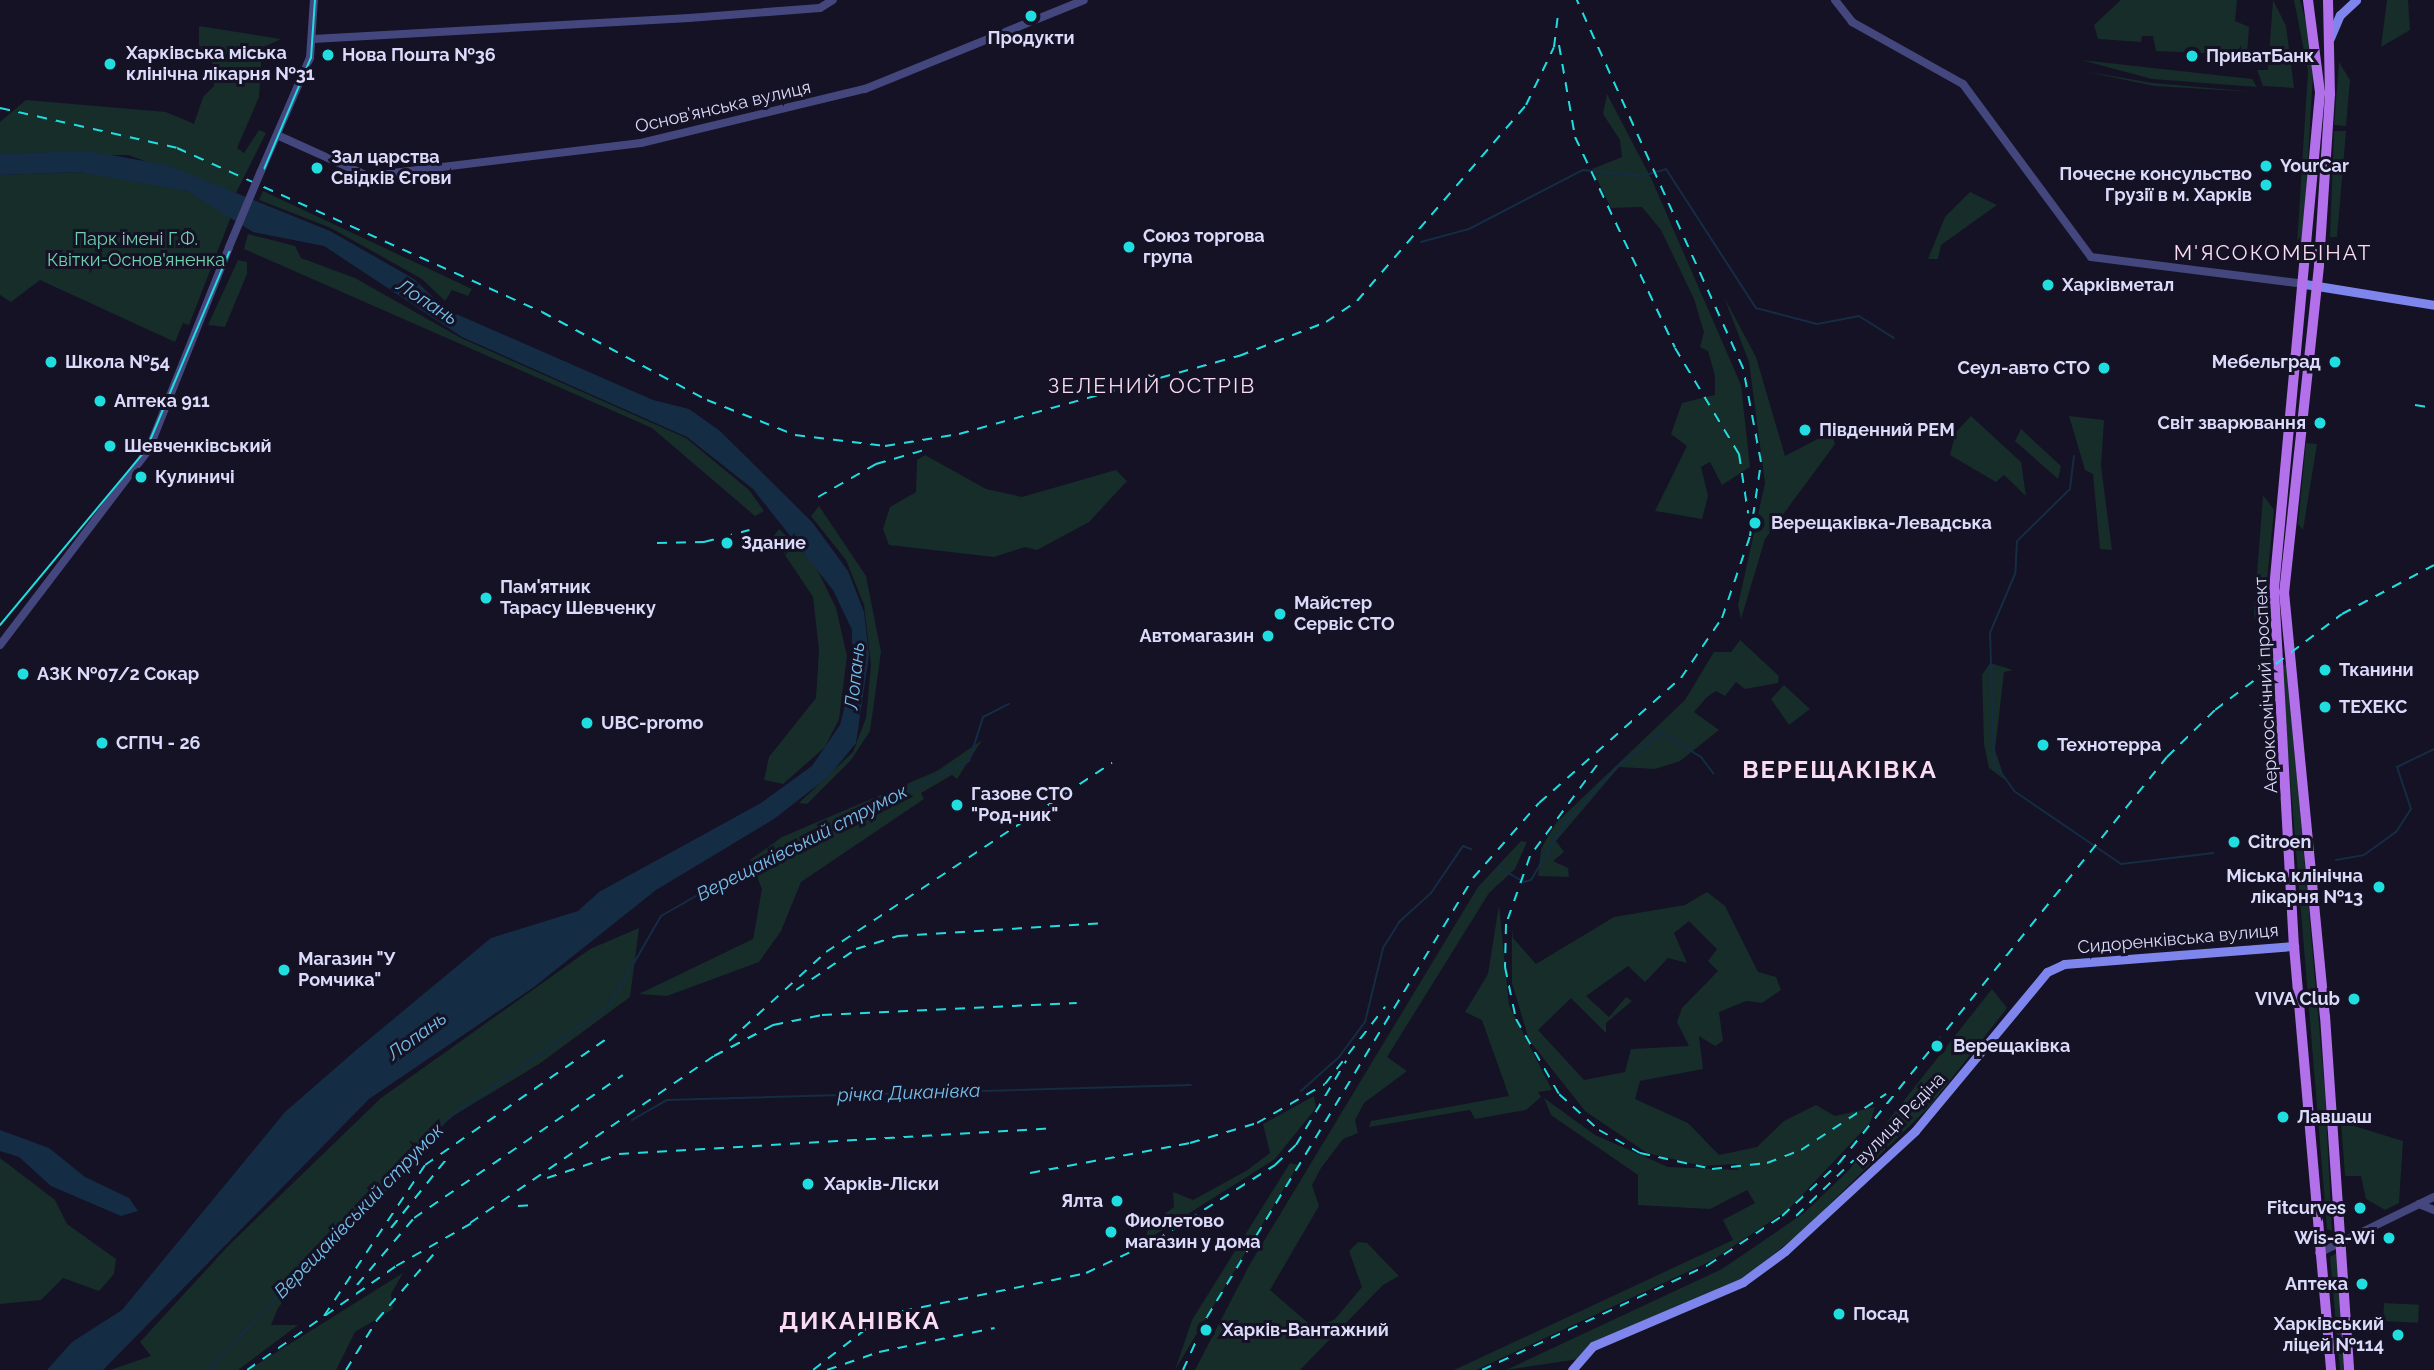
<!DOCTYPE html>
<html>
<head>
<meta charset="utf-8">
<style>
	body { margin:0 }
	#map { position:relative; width:2434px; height:1370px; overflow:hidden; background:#141224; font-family:Raleway,sans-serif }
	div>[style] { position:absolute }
	.green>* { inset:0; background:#162d2a; transform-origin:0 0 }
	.water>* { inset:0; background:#152c45 }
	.stream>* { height:2px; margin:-1px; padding:0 1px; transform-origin:1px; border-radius:1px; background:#152c45 }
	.tertiary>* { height:8px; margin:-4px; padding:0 4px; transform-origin:4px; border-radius:4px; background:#44477d }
	.secondary>* { height:9px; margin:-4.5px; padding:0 4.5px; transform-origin:4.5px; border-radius:4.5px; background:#7e85ed }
	.primary>* { height:10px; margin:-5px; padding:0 5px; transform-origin:5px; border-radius:5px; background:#b270eb }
	.tram>* { height:2px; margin:-1px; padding:0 1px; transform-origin:1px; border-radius:1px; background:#20dee0 }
	.rail>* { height:2px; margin-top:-1px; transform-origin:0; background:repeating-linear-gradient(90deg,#20dee0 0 10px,transparent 0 19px) }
	.tertiary-bridge>* { height:8px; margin:-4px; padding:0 4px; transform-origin:4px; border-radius:4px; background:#44477d }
	.dots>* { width:19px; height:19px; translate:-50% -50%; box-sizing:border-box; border:4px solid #141224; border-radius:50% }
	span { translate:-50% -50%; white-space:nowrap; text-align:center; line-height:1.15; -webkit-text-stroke:6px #141224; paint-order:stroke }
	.poi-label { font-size:18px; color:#dbdafa; font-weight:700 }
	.left { translate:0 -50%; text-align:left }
	.right { translate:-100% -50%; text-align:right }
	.street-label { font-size:18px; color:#dbdafa }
	.park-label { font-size:18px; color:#70d0af }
	.water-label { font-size:19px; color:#76c0ec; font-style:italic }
	.quarter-label { font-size:21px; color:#fadcf2; letter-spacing:2px }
	.district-label { font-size:24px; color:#fadcf2; font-weight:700; letter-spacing:2px }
</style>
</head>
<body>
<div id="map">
	<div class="green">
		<div style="clip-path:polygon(2121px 0,2237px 0,2235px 21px,2249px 27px,2247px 55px,2156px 51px,2153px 36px,2142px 36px,2141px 42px,2098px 39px,2094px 25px)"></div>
		<div style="clip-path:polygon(2273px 0,2286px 26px,2294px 88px,2263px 86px,2257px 70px,2268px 70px)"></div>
		<div style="clip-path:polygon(2294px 0,2300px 0,2309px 33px,2313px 74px,2302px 261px,2296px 261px,2308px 71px)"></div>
		<div style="clip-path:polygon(2387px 0,2408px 0,2410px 30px,2381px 47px)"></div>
		<div style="clip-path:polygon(199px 26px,281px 39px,262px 48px,259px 97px,237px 148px,244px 153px,259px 130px,266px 133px,236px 193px,128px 155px,0 155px,0 122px,26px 100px,166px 112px,194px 124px,203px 97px,214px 86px,212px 60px,199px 52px)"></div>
		<div style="clip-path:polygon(2081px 60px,2252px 79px,2257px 87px,2152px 79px)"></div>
		<div style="clip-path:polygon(2339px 62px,2350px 80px,2346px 126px,2334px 125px)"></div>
		<div style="clip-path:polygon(2083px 71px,2153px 83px,2255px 92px,2154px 86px)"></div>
		<div style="clip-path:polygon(1607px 94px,1651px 178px,1741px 385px,1750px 467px,1722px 485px,1710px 462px,1701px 467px,1708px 496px,1702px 519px,1655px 511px,1687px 446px,1671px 434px,1682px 403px,1715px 395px,1715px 376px,1708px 351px,1700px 347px,1704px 332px,1694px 299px,1661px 230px,1642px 207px,1611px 208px,1592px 169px,1622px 157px,1620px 140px,1603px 114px)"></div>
		<div style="clip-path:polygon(2334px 131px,2346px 131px,2337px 237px,2330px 237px)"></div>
		<div style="clip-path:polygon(78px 172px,145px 179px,187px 191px,232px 214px,189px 325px,183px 323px,175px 342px,40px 280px,11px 302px,0 295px,0 175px)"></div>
		<div style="clip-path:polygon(263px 191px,472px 289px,468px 296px,452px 290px,445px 301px,422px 279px,331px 228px,259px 200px)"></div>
		<div style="clip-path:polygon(1970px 192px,1997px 205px,1941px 245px,1938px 259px,1928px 259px,1945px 217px)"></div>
		<div style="clip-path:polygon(248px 234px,295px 246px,301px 258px,355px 278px,461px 338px,686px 438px,749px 490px,764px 511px,755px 516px,652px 428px,244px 249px)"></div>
		<div style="clip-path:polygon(238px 260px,247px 262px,247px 274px,225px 327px,208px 325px)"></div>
		<div style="clip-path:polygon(1724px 297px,1756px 357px,1785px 456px,1831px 432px,1835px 444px,1765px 539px,1741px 619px,1738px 605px,1765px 483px,1749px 362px)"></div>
		<div style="clip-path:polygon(1971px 416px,2021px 462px,2026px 496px,2004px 475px,1996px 482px,1950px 455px,1956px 432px)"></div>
		<div style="clip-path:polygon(2069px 416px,2104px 420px,2101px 466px,2112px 550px,2100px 549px,2093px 474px,2085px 470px)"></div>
		<div style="clip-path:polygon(2021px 429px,2061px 466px,2058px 479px,2015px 441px)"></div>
		<div style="clip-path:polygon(2306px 443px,2317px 444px,2303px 530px,2298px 524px)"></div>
		<div style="clip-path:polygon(925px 455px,986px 489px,1022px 497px,1116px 470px,1127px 481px,1089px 522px,1037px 550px,1025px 547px,994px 557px,889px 545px,883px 529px,890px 507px,916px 492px,917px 460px)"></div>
		<div style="clip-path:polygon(2263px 495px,2274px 510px,2266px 590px,2270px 655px,2254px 614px)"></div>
		<div style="clip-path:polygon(819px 506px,866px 576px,881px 652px,870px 731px,851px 760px,807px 804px,799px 803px,853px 752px,866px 718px,871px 665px,864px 605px,846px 560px,811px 516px)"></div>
		<div style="clip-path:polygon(779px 529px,814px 563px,836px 608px,847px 656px,839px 719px,825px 747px,783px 784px,764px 780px,769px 757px,816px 698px,819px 650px,813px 597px,773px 537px)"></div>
		<div style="clip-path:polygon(1740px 640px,1779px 676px,1778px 683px,1745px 689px,1736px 682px,1725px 696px,1716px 691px,1707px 697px,1694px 712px,1719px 730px,1680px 761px,1655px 769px,1619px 767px,1556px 841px,1564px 852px,1553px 861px,1568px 868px,1569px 877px,1538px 876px,1541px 849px,1556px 823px,1685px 700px,1714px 652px,1731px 652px)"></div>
		<div style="clip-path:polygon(1990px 663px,2013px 670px,2004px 672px,1995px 750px,2005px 780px,1989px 768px,1984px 744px,1982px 675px)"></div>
		<div style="clip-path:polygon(2287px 663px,2325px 1093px,2332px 1231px,2327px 1229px,2281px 667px)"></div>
		<div style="clip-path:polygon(1784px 685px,1810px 709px,1789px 725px,1771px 699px)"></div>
		<div style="clip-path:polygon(982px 740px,957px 779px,952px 775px,921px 793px,924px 799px,801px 882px,781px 931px,759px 962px,667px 996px,639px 994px,753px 939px,762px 889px,750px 860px,782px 837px,937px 771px)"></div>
		<div style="clip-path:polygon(1521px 841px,1527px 842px,1515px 869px,1489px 893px,1387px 1057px,1407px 1071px,1364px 1103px,1355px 1120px,1358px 1133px,1343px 1139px,1321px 1168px,1312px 1185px,1319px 1206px,1270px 1290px,1315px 1329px,1335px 1319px,1362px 1287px,1349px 1251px,1358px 1242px,1367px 1243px,1399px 1276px,1383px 1285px,1300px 1370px,1195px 1370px,1250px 1264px,1478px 887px)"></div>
		<div style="clip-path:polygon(evenodd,1707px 892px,1725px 906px,1758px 972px,1776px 977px,1781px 990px,1762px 1003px,1746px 1001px,1719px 1012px,1723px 1041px,1715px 1046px,1699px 1036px,1703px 1069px,1640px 1081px,1635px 1099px,1688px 1123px,1719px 1155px,1757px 1147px,1784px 1121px,1816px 1105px,1835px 1116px,1875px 1107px,1870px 1123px,1788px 1210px,1711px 1261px,1476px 1370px,1454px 1370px,1733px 1240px,1723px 1220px,1755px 1203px,1747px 1190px,1710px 1209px,1638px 1205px,1638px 1175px,1551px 1115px,1544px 1098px,1595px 1135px,1668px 1167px,1739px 1170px,1736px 1164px,1702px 1166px,1647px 1153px,1585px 1111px,1529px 1040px,1512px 983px,1512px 928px,1513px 938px,1536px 964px,1614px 917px,1685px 905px,1707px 892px,1689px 921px,1717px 949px,1708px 961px,1718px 971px,1682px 1008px,1677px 1022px,1689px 1046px,1631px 1049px,1625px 1072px,1584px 1080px,1538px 1030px,1571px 998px,1606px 1033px,1606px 1023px,1632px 1001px,1626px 997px,1609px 1017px,1586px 996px,1628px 966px,1645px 982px,1668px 958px,1687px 963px,1674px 933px,1689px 921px)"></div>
		<div style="clip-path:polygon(1499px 905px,1509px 1005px,1552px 1090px,1538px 1092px,1541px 1097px,1526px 1110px,1475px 1119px,1470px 1110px,1369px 1127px,1371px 1121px,1509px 1096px,1482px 1020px,1465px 1012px,1488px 974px)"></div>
		<div style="clip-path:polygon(639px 928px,630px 997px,539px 1064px,453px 1116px,408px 1158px,379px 1202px,358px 1212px,278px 1308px,271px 1325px,298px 1325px,238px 1370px,110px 1370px,151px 1356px,140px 1342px,229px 1245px,381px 1098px,590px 949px)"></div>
		<div style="clip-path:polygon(1992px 989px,2007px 1008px,1930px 1106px,1801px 1232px,1742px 1280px,1593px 1346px,1579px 1359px,1506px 1370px,1722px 1269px,1804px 1213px,1849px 1170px)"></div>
		<div style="clip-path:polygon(1314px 1096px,1316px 1108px,1275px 1159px,1145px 1241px,1149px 1225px,1174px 1207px,1173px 1192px,1193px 1200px,1246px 1171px,1270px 1153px,1263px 1124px)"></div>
		<div style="clip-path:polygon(2341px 1122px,2403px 1141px,2399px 1203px,2385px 1210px,2366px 1199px,2361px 1176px,2345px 1176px)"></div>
		<div style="clip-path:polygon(0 1158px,55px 1200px,67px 1224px,116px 1259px,114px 1274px,99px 1291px,63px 1278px,41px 1300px,0 1304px)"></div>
		<div style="clip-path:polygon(1290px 1163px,1298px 1165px,1175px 1370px,1192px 1320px)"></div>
		<div style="clip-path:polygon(2337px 1253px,2345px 1370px,2340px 1370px,2330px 1257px)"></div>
		<div style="clip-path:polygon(403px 1273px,391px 1294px,393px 1309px,355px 1332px,336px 1370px,248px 1370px)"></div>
		<div style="left:2384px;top:1303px;width:35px;height:18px;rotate:3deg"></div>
	</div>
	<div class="water">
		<div style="clip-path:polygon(88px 151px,167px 165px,330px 231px,414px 279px,445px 309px,653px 400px,689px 409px,720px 431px,812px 522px,848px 571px,864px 612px,869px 655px,856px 743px,829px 776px,774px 819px,656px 890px,534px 987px,369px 1099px,103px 1370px,47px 1370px,72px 1342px,122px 1310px,285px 1112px,355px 1051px,491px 938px,578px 911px,599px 892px,761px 803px,812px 766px,840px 725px,851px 681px,852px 630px,833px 590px,753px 489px,687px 437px,462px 337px,324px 246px,253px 232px,187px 191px,78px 172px,0 175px,0 154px)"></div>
		<div style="clip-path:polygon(0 1130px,49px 1148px,85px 1177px,129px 1198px,138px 1211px,121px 1216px,51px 1186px,19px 1157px,0 1151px)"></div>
	</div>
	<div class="stream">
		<div style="left:1421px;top:242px;width:50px;rotate:-15.2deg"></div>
		<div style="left:1469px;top:229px;width:128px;rotate:-27.4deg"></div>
		<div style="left:1583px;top:170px;width:59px;rotate:5.8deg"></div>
		<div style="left:1642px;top:176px;width:25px;rotate:-16deg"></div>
		<div style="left:1666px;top:169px;width:166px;rotate:57.1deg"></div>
		<div style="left:1756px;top:308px;width:63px;rotate:14.7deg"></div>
		<div style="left:1817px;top:324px;width:43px;rotate:-10.8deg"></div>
		<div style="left:1859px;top:316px;width:41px;rotate:32.2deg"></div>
		<div style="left:2074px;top:456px;width:33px;rotate:97deg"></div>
		<div style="left:2070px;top:489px;width:74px;rotate:135.5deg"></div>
		<div style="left:2017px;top:541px;width:33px;rotate:93deg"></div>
		<div style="left:2015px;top:574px;width:64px;rotate:113deg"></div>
		<div style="left:1990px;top:633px;width:130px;rotate:88.2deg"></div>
		<div style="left:1994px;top:763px;width:34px;rotate:54deg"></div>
		<div style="left:2014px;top:791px;width:130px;rotate:34.3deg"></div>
		<div style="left:2121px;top:864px;width:93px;rotate:-6.8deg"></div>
		<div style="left:2336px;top:860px;width:28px;rotate:-10deg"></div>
		<div style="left:2364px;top:855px;width:39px;rotate:-36deg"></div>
		<div style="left:2396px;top:832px;width:27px;rotate:-57deg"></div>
		<div style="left:2411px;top:809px;width:44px;rotate:-108.4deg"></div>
		<div style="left:2397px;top:767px;width:41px;rotate:-25.9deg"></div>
		<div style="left:1498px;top:867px;width:30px;rotate:30deg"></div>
		<div style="left:1524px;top:882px;width:7px;rotate:-16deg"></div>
		<div style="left:1531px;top:880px;width:66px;rotate:-59.2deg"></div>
		<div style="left:1565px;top:823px;width:81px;rotate:-47deg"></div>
		<div style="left:1620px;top:764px;width:52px;rotate:-36.4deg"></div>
		<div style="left:1662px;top:733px;width:46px;rotate:31.6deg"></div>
		<div style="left:1701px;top:757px;width:21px;rotate:53deg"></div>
		<div style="left:1301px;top:1091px;width:51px;rotate:-41.8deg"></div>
		<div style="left:1339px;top:1057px;width:44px;rotate:-53.4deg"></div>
		<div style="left:1365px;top:1022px;width:76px;rotate:-76.3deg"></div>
		<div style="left:1383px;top:948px;width:31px;rotate:-58deg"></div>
		<div style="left:1399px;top:922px;width:43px;rotate:-42.2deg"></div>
		<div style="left:1431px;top:893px;width:57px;rotate:-55.8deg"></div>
		<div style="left:1463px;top:846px;width:9px;rotate:21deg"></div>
		<div style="left:632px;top:1120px;width:40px;rotate:-29.7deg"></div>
		<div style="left:667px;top:1100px;width:524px;rotate:-1.64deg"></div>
		<div style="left:208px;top:1370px;width:343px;rotate:-46.5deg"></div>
		<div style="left:444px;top:1121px;width:201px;rotate:-34.9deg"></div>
		<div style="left:609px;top:1006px;width:104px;rotate:-60deg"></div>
		<div style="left:661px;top:916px;width:99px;rotate:-29.7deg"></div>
		<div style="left:747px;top:867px;width:246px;rotate:-25.5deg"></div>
		<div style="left:969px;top:761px;width:46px;rotate:-72.3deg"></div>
		<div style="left:983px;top:717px;width:29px;rotate:-27deg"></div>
	</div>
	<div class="tertiary">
		<div style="left:1835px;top:0;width:28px;rotate:52deg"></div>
		<div style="left:1852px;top:22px;width:127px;rotate:29.2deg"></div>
		<div style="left:1963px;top:84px;width:215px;rotate:53.5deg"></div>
		<div style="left:2091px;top:257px;width:216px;rotate:7.2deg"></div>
		<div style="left:313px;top:39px;width:377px;rotate:-3.2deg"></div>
		<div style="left:689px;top:18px;width:131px;rotate:-4.4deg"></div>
		<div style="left:820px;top:8px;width:15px;rotate:-32deg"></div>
		<div style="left:277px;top:135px;width:100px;rotate:24.3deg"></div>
		<div style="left:368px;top:176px;width:275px;rotate:-6.9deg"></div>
		<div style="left:641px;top:143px;width:230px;rotate:-13.6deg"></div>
		<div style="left:865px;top:89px;width:236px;rotate:-22.1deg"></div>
		<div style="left:261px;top:171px;width:123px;rotate:-66.6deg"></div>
		<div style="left:310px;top:58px;width:58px;rotate:-86.1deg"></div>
		<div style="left:0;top:645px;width:244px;rotate:-52.7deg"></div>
		<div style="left:148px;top:451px;width:219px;rotate:-68.3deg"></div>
		<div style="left:2419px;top:1204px;width:16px;rotate:22deg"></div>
		<div style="left:2319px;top:1253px;width:128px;rotate:-26deg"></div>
	</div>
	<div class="secondary">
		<div style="left:2330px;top:38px;width:25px;rotate:-67deg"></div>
		<div style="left:2340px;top:15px;width:22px;rotate:-43deg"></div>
		<div style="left:2305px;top:284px;width:131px;rotate:9.2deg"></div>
		<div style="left:1572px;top:1370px;width:32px;rotate:-49deg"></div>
		<div style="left:1593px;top:1346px;width:163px;rotate:-23.1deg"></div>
		<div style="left:1743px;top:1282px;width:52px;rotate:-36.4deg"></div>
		<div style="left:1785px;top:1251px;width:177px;rotate:-42.7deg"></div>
		<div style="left:1915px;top:1131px;width:207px;rotate:-50.3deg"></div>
		<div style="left:2047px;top:972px;width:19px;rotate:-25deg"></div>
		<div style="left:2064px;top:964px;width:231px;rotate:-4.5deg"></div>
	</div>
	<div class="primary">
		<div style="left:2308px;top:0;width:94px;rotate:82.6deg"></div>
		<div style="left:2320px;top:93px;width:499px;rotate:95.3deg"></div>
		<div style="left:2274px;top:590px;width:357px;rotate:86.8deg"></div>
		<div style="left:2294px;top:946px;width:426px;rotate:85deg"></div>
		<div style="left:2328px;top:0;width:94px;rotate:88.8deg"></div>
		<div style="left:2330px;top:94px;width:172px;rotate:93.7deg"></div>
		<div style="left:2319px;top:266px;width:328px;rotate:96.1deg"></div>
		<div style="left:2284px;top:592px;width:426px;rotate:84.5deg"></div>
		<div style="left:2325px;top:1016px;width:355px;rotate:86.1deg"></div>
	</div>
	<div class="tram">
		<div style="left:0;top:625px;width:228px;rotate:-50.2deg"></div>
		<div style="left:146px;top:450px;width:425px;rotate:-67.2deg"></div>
		<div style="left:311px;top:58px;width:58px;rotate:-86.1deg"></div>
	</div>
	<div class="rail">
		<div style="left:1559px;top:45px;width:93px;rotate:80.1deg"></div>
		<div style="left:1575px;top:137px;width:233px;rotate:64.6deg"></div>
		<div style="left:1675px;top:348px;width:124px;rotate:58.9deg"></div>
		<div style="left:1739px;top:454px;width:60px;rotate:81.3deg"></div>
		<div style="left:0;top:108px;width:181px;rotate:12.7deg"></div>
		<div style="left:177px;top:148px;width:400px;rotate:24.2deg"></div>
		<div style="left:542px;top:312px;width:187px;rotate:28.1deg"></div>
		<div style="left:707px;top:400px;width:95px;rotate:21.7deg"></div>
		<div style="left:795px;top:435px;width:91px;rotate:7deg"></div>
		<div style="left:885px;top:446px;width:75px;rotate:-9.2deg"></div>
		<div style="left:959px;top:434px;width:291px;rotate:-15.6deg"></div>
		<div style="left:1239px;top:356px;width:93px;rotate:-21.3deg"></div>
		<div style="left:1326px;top:322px;width:37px;rotate:-34deg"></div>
		<div style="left:1357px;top:301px;width:259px;rotate:-49.2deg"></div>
		<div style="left:1526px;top:105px;width:64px;rotate:-64.2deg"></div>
		<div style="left:1554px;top:47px;width:38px;rotate:-83deg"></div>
		<div style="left:2415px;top:405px;width:19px;rotate:9deg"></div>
		<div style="left:818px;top:497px;width:67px;rotate:-29.6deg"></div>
		<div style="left:876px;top:464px;width:57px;rotate:-16.2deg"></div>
		<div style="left:657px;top:543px;width:47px;rotate:-1.2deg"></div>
		<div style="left:704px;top:542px;width:47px;rotate:-14.9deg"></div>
		<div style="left:1597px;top:765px;width:113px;rotate:126.4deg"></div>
		<div style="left:1530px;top:856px;width:72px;rotate:109.4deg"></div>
		<div style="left:1506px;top:924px;width:43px;rotate:91.3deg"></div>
		<div style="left:1505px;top:967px;width:53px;rotate:78.1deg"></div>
		<div style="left:1516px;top:1019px;width:86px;rotate:60.2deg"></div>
		<div style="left:1559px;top:1094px;width:54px;rotate:42deg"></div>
		<div style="left:1599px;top:1130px;width:47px;rotate:29.3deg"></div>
		<div style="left:1640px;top:1153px;width:74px;rotate:12.5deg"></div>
		<div style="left:1712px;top:1169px;width:55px;rotate:-6.2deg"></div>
		<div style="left:1767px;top:1163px;width:36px;rotate:-21deg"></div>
		<div style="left:1801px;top:1150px;width:102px;rotate:-33.4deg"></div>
		<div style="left:796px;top:990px;width:73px;rotate:-34.3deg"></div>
		<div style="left:856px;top:949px;width:44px;rotate:-17.2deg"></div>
		<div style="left:898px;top:936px;width:208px;rotate:-3.6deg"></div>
		<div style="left:729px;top:1041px;width:132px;rotate:-42.5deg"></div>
		<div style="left:826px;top:952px;width:343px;rotate:-33.5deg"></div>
		<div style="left:1030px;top:1173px;width:163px;rotate:-10.6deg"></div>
		<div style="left:1190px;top:1143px;width:70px;rotate:-16.6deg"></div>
		<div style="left:1257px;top:1123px;width:78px;rotate:-29.8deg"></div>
		<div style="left:1325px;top:1084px;width:98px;rotate:-52.1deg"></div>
		<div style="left:547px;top:1178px;width:76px;rotate:-18.4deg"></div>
		<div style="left:619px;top:1154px;width:434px;rotate:-3.4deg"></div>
		<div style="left:518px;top:1206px;width:17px;rotate:-3deg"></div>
		<div style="left:1796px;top:1216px;width:86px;rotate:-44.1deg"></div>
		<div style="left:470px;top:1223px;width:296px;rotate:-34.4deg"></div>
		<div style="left:714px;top:1056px;width:67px;rotate:-27.7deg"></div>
		<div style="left:773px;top:1025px;width:50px;rotate:-11.5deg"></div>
		<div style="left:822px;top:1015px;width:255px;rotate:-2.7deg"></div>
		<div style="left:391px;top:1228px;width:91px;rotate:-51.2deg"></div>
		<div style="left:357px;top:1285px;width:88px;rotate:-49.6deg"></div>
		<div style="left:414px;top:1218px;width:253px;rotate:-34.4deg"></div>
		<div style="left:324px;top:1316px;width:182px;rotate:-56.2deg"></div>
		<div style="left:425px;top:1165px;width:228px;rotate:-34.8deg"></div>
		<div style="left:247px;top:1370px;width:182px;rotate:-34.9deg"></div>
		<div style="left:396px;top:1266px;width:95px;rotate:-29.5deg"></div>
		<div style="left:346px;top:1370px;width:59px;rotate:-58.2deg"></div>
		<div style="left:377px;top:1320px;width:95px;rotate:-49.3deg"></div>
		<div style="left:813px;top:1370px;width:90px;rotate:-37.8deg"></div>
		<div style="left:884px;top:1315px;width:206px;rotate:-11.7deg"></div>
		<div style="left:1086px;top:1273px;width:77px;rotate:-25.2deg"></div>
		<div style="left:1156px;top:1240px;width:141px;rotate:-32.2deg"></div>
		<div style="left:1275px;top:1165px;width:29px;rotate:-44deg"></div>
		<div style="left:1296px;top:1145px;width:98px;rotate:-59.2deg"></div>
		<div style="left:827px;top:1370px;width:55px;rotate:-19.1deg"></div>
		<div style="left:879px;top:1352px;width:118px;rotate:-11.7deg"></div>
		<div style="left:1183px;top:1370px;width:58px;rotate:-65.6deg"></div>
		<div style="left:1207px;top:1317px;width:513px;rotate:-58.79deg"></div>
		<div style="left:1473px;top:878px;width:100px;rotate:-48.7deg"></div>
		<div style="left:1539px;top:803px;width:189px;rotate:-41.4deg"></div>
		<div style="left:1681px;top:678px;width:73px;rotate:-55.7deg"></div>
		<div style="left:1722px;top:618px;width:87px;rotate:-71.1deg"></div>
		<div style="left:1750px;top:536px;width:75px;rotate:-81.5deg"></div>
		<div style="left:1761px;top:462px;width:96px;rotate:-100.8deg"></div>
		<div style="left:1743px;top:368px;width:404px;rotate:-114.3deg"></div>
		<div style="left:1482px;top:1370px;width:249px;rotate:-24.9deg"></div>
		<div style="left:1708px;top:1265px;width:89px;rotate:-33.5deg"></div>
		<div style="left:1782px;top:1216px;width:78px;rotate:-42.9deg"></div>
		<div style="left:1839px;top:1163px;width:522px;rotate:-51.07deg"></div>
		<div style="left:2167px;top:757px;width:67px;rotate:-44.4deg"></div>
		<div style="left:2215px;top:710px;width:159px;rotate:-37.1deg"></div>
		<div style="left:2342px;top:614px;width:104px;rotate:-28deg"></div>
	</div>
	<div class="tertiary-bridge">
		<div style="left:229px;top:247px;width:82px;rotate:-67.2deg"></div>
	</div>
	<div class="dots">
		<div style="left:1031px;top:16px;background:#20dee0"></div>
		<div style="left:328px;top:55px;background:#20dee0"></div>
		<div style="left:2192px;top:56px;background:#20dee0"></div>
		<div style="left:110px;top:64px;background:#20dee0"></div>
		<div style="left:2266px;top:166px;background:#20dee0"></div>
		<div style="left:317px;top:168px;background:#20dee0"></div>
		<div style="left:2266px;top:185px;background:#20dee0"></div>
		<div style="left:1129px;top:247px;background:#20dee0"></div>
		<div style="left:2048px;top:285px;background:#20dee0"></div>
		<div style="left:51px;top:362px;background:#20dee0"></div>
		<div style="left:2335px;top:362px;background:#20dee0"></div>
		<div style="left:2104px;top:368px;background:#20dee0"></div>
		<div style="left:100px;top:401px;background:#20dee0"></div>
		<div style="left:2320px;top:423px;background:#20dee0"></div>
		<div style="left:1805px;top:430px;background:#20dee0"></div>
		<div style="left:110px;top:446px;background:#20dee0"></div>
		<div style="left:141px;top:477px;background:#20dee0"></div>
		<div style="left:1755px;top:523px;background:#20dee0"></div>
		<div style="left:727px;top:543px;background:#20dee0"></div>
		<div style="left:486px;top:598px;background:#20dee0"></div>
		<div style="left:1280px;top:614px;background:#20dee0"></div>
		<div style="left:1268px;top:636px;background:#20dee0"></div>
		<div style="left:2325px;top:670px;background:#20dee0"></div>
		<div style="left:23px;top:674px;background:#20dee0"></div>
		<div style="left:2325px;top:707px;background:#20dee0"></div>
		<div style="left:587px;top:723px;background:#20dee0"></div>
		<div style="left:102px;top:743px;background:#20dee0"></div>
		<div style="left:2043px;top:745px;background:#20dee0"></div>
		<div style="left:957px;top:805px;background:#20dee0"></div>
		<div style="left:2234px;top:842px;background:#20dee0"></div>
		<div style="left:2379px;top:887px;background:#20dee0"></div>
		<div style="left:284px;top:970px;background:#20dee0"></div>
		<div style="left:2354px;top:999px;background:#20dee0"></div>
		<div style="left:1937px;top:1046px;background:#20dee0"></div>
		<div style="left:2283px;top:1117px;background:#20dee0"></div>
		<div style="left:808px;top:1184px;background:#20dee0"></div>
		<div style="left:1117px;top:1201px;background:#20dee0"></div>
		<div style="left:2360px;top:1208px;background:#20dee0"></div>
		<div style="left:1111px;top:1232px;background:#20dee0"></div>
		<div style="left:2389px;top:1238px;background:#20dee0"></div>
		<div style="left:2362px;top:1284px;background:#20dee0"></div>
		<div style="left:1839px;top:1314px;background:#20dee0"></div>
		<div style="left:1206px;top:1330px;background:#20dee0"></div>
		<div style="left:2398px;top:1335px;background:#20dee0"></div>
	</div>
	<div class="poi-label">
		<span style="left:1031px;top:38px">Продукти</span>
		<span class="left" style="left:126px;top:64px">Харківська міська<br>клінічна лікарня №31</span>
		<span class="left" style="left:342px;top:55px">Нова Пошта №36</span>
		<span class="left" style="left:2206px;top:56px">ПриватБанк</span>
		<span class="left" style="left:331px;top:168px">Зал царства<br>Свідків Єгови</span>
		<span class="left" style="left:2280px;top:166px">YourCar</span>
		<span class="right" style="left:2252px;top:185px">Почесне консульство<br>Грузії в м. Харків</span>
		<span class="left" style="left:1143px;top:247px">Союз торгова<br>група</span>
		<span class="left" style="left:2062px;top:285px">Харківметал</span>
		<span class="left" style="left:65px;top:362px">Школа №54</span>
		<span class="right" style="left:2321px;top:362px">Мебельград</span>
		<span class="right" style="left:2090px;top:368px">Сеул-авто СТО</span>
		<span class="left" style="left:114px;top:401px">Аптека 911</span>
		<span class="right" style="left:2306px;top:423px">Світ зварювання</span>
		<span class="left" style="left:1819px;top:430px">Південний РЕМ</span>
		<span class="left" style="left:124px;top:446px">Шевченківський</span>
		<span class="left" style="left:155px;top:477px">Кулиничі</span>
		<span class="left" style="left:1771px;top:523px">Верещаківка-Левадська</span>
		<span class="left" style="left:741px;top:543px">Здание</span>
		<span class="left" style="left:500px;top:598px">Пам'ятник<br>Тарасу Шевченку</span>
		<span class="left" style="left:1294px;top:614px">Майстер<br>Сервіс СТО</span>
		<span class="right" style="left:1254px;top:636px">Автомагазин</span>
		<span class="left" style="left:2339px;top:670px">Тканини</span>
		<span class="left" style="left:37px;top:674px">АЗК №07/2 Сокар</span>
		<span class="left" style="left:2339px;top:707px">ТЕХЕКС</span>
		<span class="left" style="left:601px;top:723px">UBC-promo</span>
		<span class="left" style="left:116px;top:743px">СГПЧ - 26</span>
		<span class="left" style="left:2057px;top:745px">Технотерра</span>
		<span class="left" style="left:971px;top:805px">Газове СТО<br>"Род-ник"</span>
		<span class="left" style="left:2248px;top:842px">Citroen</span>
		<span class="right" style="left:2363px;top:887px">Міська клінічна<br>лікарня №13</span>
		<span class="left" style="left:298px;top:970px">Магазин "У<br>Ромчика"</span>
		<span class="right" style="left:2340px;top:999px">VIVA Club</span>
		<span class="left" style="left:1953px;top:1046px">Верещаківка</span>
		<span class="left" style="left:2297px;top:1117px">Лавшаш</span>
		<span class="left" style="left:824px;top:1184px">Харків-Ліски</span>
		<span class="right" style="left:1103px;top:1201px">Ялта</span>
		<span class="right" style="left:2346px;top:1208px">Fitcurves</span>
		<span class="left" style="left:1125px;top:1232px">Фиолетово<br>магазин у дома</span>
		<span class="right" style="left:2375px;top:1238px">Wis-a-Wi</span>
		<span class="right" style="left:2348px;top:1284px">Аптека</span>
		<span class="left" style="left:1853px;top:1314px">Посад</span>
		<span class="right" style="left:2384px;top:1335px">Харківський<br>ліцей №114</span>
		<span class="left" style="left:1222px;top:1330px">Харків-Вантажний</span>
	</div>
	<div class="street-label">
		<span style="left:723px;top:107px;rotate:-13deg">Основ’янська вулиця</span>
		<span style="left:2266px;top:685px;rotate:-93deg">Аерокосмічний проспект</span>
		<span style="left:2178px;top:939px;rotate:-5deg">Сидоренківська вулиця</span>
		<span style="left:1900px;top:1119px;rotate:-46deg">вулиця Рєдіна</span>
	</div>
	<div class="park-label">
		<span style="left:136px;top:250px">Парк імені Г.Ф.<br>Квітки-Основ'яненка</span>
	</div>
	<div class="water-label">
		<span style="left:427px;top:302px;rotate:33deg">Лопань</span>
		<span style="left:855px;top:676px;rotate:-84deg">Лопань</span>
		<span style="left:802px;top:843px;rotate:-27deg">Верещаківський струмок</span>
		<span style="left:417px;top:1036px;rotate:-36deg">Лопань</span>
		<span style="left:909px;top:1093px;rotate:-2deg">річка Диканівка</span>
		<span style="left:359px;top:1211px;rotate:-46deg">Верещаківський струмок</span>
	</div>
	<div class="quarter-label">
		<span style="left:2273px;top:253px">М'ЯСОКОМБІНАТ</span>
		<span style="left:1152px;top:386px">ЗЕЛЕНИЙ ОСТРІВ</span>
	</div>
	<div class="district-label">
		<span style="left:1840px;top:770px">ВЕРЕЩАКІВКА</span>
		<span style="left:860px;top:1321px">ДИКАНІВКА</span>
	</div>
</div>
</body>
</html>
